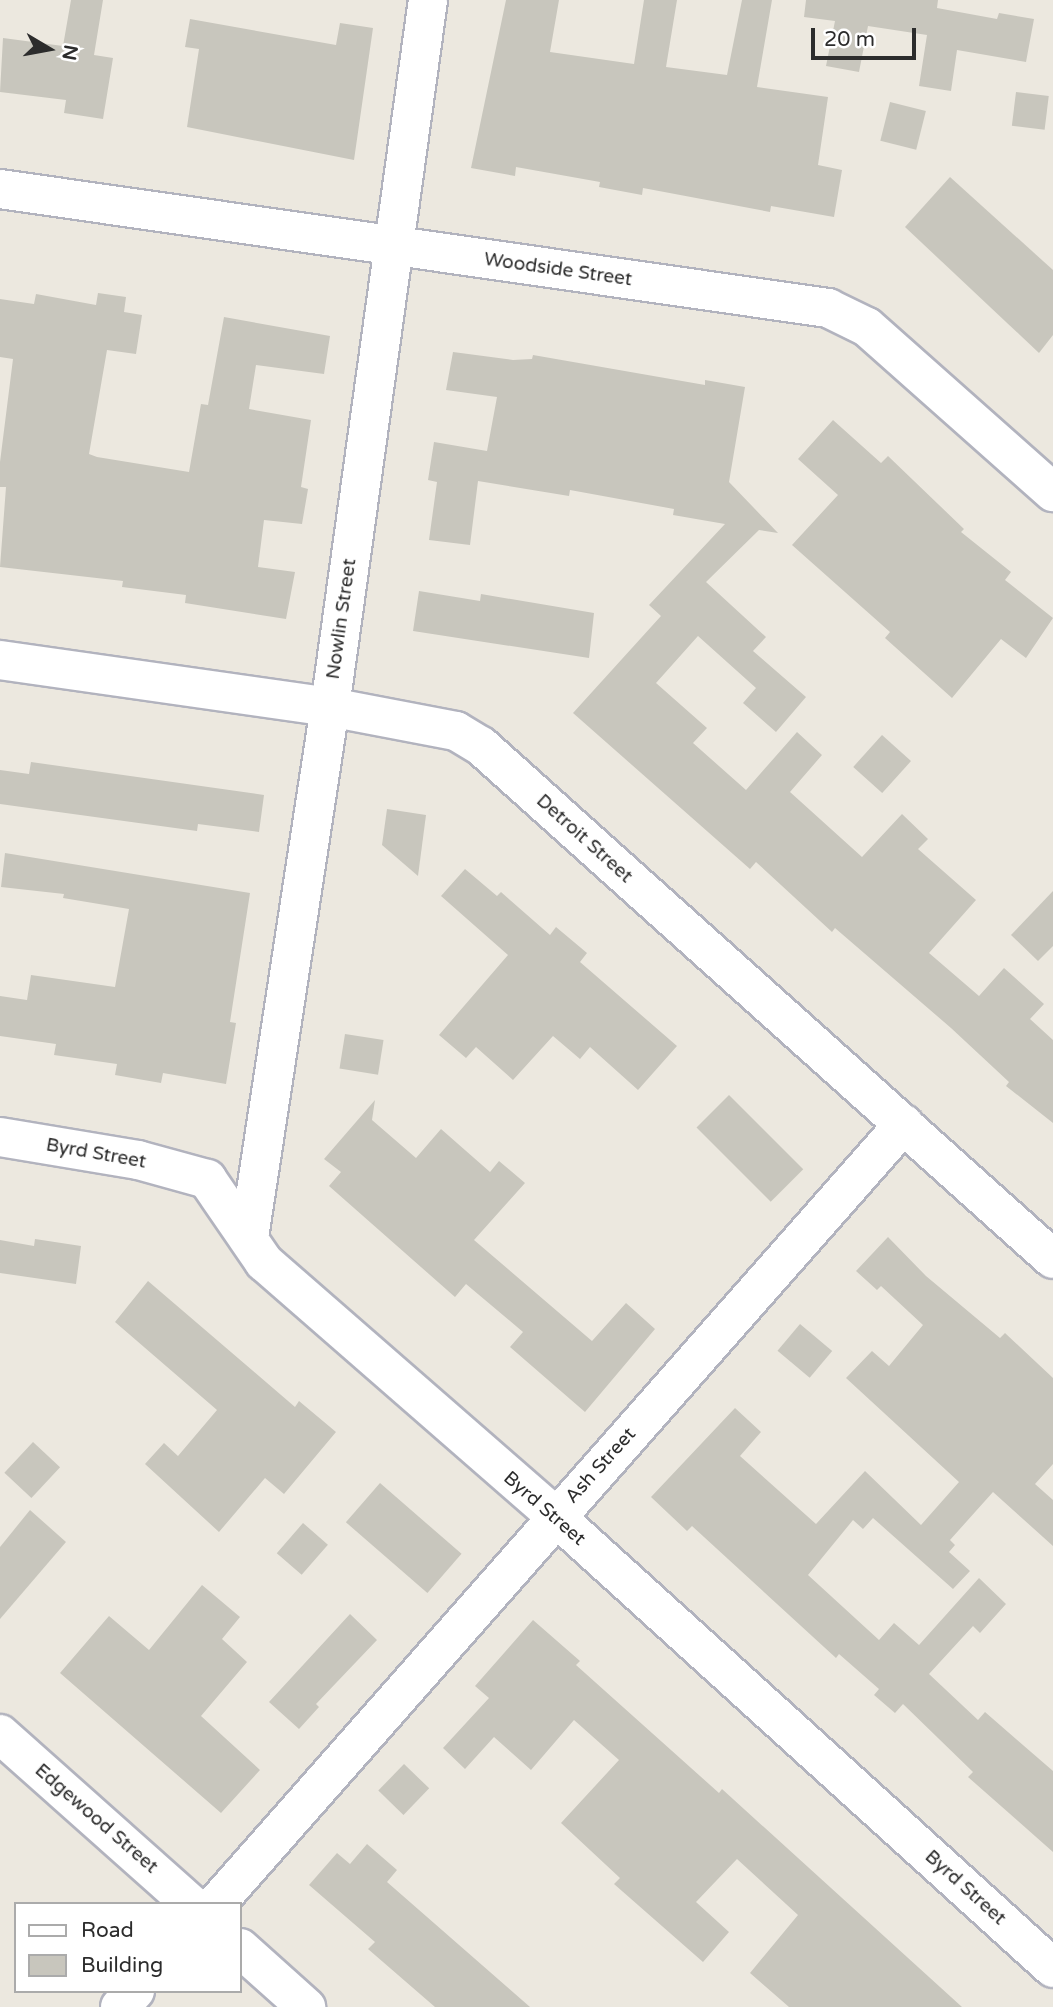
<!DOCTYPE html>
<html>
<head>
<meta charset="utf-8">
<style>
	body { margin:0 }
	#map { position:relative; width:1053px; height:2007px; overflow:hidden; background:#ece8df; font-family:"Varela Round",sans-serif }
	div>[style] { position:absolute }
	.building>* { inset:0; background:#c8c6bd; transform-origin:0 0 }
	.roads { filter:drop-shadow(2px 0 #b2b3be) drop-shadow(-2px 0 #b2b3be) drop-shadow(0 2px #b2b3be) drop-shadow(0 -2px #b2b3be) }
	.minor>* { height:38px; margin:-19px; padding:0 19px; transform-origin:19px; border-radius:19px; background:#fff }
	span { translate:-50% -50%; white-space:nowrap; text-align:center; line-height:1.15; -webkit-text-stroke:5px #fff; paint-order:stroke }
	.street-label { font-size:19px; color:#2c2c2c }
	.legend { position:absolute; left:14px; top:1902px; width:228px; height:91px; box-sizing:border-box; background:#fff; border:2px solid #ababab; margin:0; padding:9px 12px; list-style:none; font-size:21px; color:#2c2c2c }
	.legend li { display:flex; align-items:center; gap:14px; height:35px }
	.legend b { width:35px; border:2px solid #ababab }
	.north { position:absolute; left:14px; top:14px; width:70px; height:70px; -webkit-text-stroke:5px #fff; paint-order:stroke; rotate:100deg; font-size:19px; font-weight:700; line-height:28px; text-align:center; color:#2c2c2c }
	.north::after { content:''; display:block; margin:auto; width:24px; height:32px; background:#2c2c2c; clip-path:polygon(50% 0,100% 100%,50% 72%,0 100%) }
	.scale { position:absolute; left:811px; top:28px; width:105px; height:32px; box-sizing:border-box; border:4px solid #2c2c2c; border-top:0; padding-left:9px; font-size:21px; line-height:24px; white-space:nowrap; color:#2c2c2c; -webkit-text-stroke:5px #fff; paint-order:stroke }
</style>
</head>
<body>
<div id="map">
	<div class="building">
		<div style="clip-path:polygon(71px 0,103px 0,94px 55px,113px 58px,103px 119px,64px 113px,66px 100px,0 92px,3px 38px,63px 46px)"></div>
		<div style="clip-path:polygon(506px 0,559px 0,550px 52px,634px 64px,644px 0,677px 0,666px 67px,727px 75px,742px 0,772px 0,757px 87px,828px 97px,818px 165px,842px 170px,834px 217px,771px 206px,770px 212px,643px 188px,642px 195px,599px 187px,600px 182px,516px 167px,515px 176px,471px 168px)"></div>
		<div style="clip-path:polygon(806px 0,938px 0,937px 8px,997px 19px,999px 13px,1034px 19px,1026px 62px,957px 50px,951px 91px,919px 86px,927px 35px,868px 26px,859px 72px,826px 66px,835px 21px,804px 17px)"></div>
		<div style="clip-path:polygon(190px 19px,336px 45px,340px 23px,373px 28px,354px 160px,187px 127px,199px 49px,185px 47px)"></div>
		<div style="left:1016px;top:92px;width:33px;height:34px;rotate:7deg"></div>
		<div style="left:890px;top:102px;width:37px;height:40px;rotate:14deg"></div>
		<div style="clip-path:polygon(950px 177px,1053px 270px,1053px 335px,1039px 353px,905px 227px)"></div>
		<div style="clip-path:polygon(98px 293px,126px 297px,124px 312px,142px 315px,136px 354px,107px 350px,89px 454px,97px 457px,189px 472px,201px 404px,208px 405px,224px 317px,330px 336px,324px 374px,256px 365px,249px 409px,311px 420px,301px 487px,308px 489px,302px 524px,264px 520px,258px 567px,295px 572px,286px 619px,185px 603px,186px 595px,122px 587px,123px 581px,0 567px,6px 487px,0 487px,0 462px,13px 359px,0 357px,0 299px,34px 304px,36px 294px,96px 305px)"></div>
		<div style="clip-path:polygon(453px 352px,513px 360px,532px 359px,533px 355px,705px 385px,705px 380px,745px 387px,729px 482px,778px 533px,759px 530px,706px 582px,766px 637px,753px 651px,806px 697px,776px 732px,743px 703px,756px 688px,698px 636px,656px 683px,707px 728px,693px 743px,746px 790px,797px 732px,822px 755px,790px 792px,862px 857px,902px 814px,928px 839px,918px 849px,976px 900px,929px 953px,979px 996px,1004px 968px,1044px 1004px,1030px 1019px,1053px 1040px,1053px 1123px,1006px 1086px,1009px 1082px,951px 1028px,835px 928px,832px 932px,756px 862px,750px 869px,573px 713px,661px 616px,649px 605px,725px 524px,673px 515px,674px 509px,570px 490px,569px 496px,478px 481px,470px 545px,429px 540px,437px 482px,428px 480px,434px 442px,487px 451px,497px 397px,446px 390px)"></div>
		<div style="clip-path:polygon(833px 420px,881px 463px,888px 456px,964px 529px,961px 532px,1011px 572px,1005px 580px,1053px 618px,1026px 658px,1001px 639px,952px 698px,885px 638px,890px 632px,792px 545px,838px 495px,798px 459px)"></div>
		<div style="clip-path:polygon(419px 591px,480px 601px,481px 594px,594px 613px,589px 658px,413px 631px)"></div>
		<div style="left:882px;top:735px;width:39px;height:43px;rotate:42deg"></div>
		<div style="clip-path:polygon(31px 762px,264px 795px,259px 832px,198px 824px,197px 831px,0 804px,0 770px,29px 774px)"></div>
		<div style="clip-path:polygon(387px 809px,426px 815px,418px 876px,382px 845px)"></div>
		<div style="clip-path:polygon(5px 853px,250px 893px,230px 1022px,236px 1023px,226px 1084px,163px 1073px,161px 1083px,115px 1075px,117px 1064px,54px 1055px,56px 1044px,0 1036px,0 996px,27px 1000px,31px 975px,115px 987px,129px 909px,63px 898px,64px 894px,1px 887px)"></div>
		<div style="clip-path:polygon(465px 869px,497px 896px,501px 892px,550px 935px,556px 927px,587px 953px,580px 962px,677px 1046px,638px 1090px,590px 1047px,580px 1059px,553px 1036px,513px 1080px,476px 1047px,466px 1058px,439px 1035px,508px 955px,441px 896px)"></div>
		<div style="clip-path:polygon(1053px 891px,1053px 946px,1038px 961px,1011px 935px)"></div>
		<div style="left:345px;top:1034px;width:39px;height:35px;rotate:9deg"></div>
		<div style="left:729px;top:1095px;width:105px;height:46px;rotate:45deg"></div>
		<div style="clip-path:polygon(375px 1100px,372px 1120px,416px 1158px,441px 1129px,490px 1172px,499px 1161px,525px 1183px,474px 1240px,592px 1341px,626px 1303px,655px 1329px,585px 1412px,510px 1347px,523px 1332px,466px 1284px,455px 1297px,329px 1186px,341px 1172px,324px 1159px)"></div>
		<div style="clip-path:polygon(888px 1237px,926px 1276px,1000px 1338px,1005px 1333px,1053px 1378px,1053px 1464px,1035px 1484px,1053px 1500px,1053px 1546px,993px 1492px,950px 1540px,955px 1545px,949px 1552px,970px 1571px,953px 1589px,873px 1518px,863px 1529px,853px 1520px,808px 1575px,879px 1640px,894px 1623px,919px 1645px,979px 1578px,1006px 1604px,980px 1633px,973px 1626px,929px 1674px,978px 1720px,985px 1712px,1053px 1771px,1053px 1852px,968px 1777px,973px 1772px,903px 1704px,895px 1713px,874px 1695px,879px 1689px,839px 1654px,836px 1658px,692px 1526px,687px 1531px,651px 1497px,735px 1408px,761px 1432px,740px 1456px,816px 1524px,865px 1471px,921px 1525px,959px 1482px,846px 1378px,872px 1351px,889px 1366px,923px 1325px,881px 1286px,877px 1290px,856px 1271px)"></div>
		<div style="clip-path:polygon(35px 1239px,81px 1246px,76px 1284px,0 1273px,0 1240px,34px 1246px)"></div>
		<div style="clip-path:polygon(148px 1281px,295px 1407px,299px 1401px,336px 1432px,284px 1494px,265px 1478px,219px 1532px,145px 1464px,164px 1443px,178px 1456px,217px 1410px,115px 1322px)"></div>
		<div style="left:800px;top:1324px;width:42px;height:35px;rotate:40deg"></div>
		<div style="left:33px;top:1442px;width:37px;height:42px;rotate:43deg"></div>
		<div style="left:380px;top:1483px;width:108px;height:52px;rotate:41deg"></div>
		<div style="clip-path:polygon(30px 1510px,66px 1542px,0 1619px,0 1547px)"></div>
		<div style="left:303px;top:1523px;width:33px;height:40px;rotate:41deg"></div>
		<div style="clip-path:polygon(202px 1585px,240px 1617px,222px 1639px,247px 1662px,201px 1716px,260px 1770px,221px 1813px,60px 1673px,109px 1616px,149px 1650px)"></div>
		<div style="clip-path:polygon(350px 1614px,377px 1640px,316px 1704px,319px 1707px,299px 1729px,269px 1702px)"></div>
		<div style="clip-path:polygon(533px 1620px,580px 1661px,576px 1665px,719px 1793px,722px 1789px,962px 2007px,789px 2007px,750px 1973px,798px 1915px,737px 1859px,696px 1902px,729px 1932px,703px 1962px,614px 1884px,620px 1878px,561px 1823px,619px 1760px,574px 1720px,531px 1770px,494px 1737px,465px 1769px,443px 1748px,489px 1698px,475px 1686px)"></div>
		<div style="left:404px;top:1764px;width:35px;height:37px;rotate:44deg"></div>
		<div style="clip-path:polygon(367px 1844px,397px 1870px,387px 1882px,530px 2007px,435px 2007px,368px 1949px,375px 1942px,309px 1885px,337px 1853px,350px 1864px)"></div>
	</div>
	<div class="roads">
		<div class="minor">
			<div style="left:0;top:189px;width:837px;rotate:8.18deg"></div>
			<div style="left:828px;top:308px;width:43px;rotate:26deg"></div>
			<div style="left:867px;top:327px;width:249px;rotate:41.6deg"></div>
			<div style="left:0;top:660px;width:333px;rotate:8.1deg"></div>
			<div style="left:330px;top:707px;width:128px;rotate:10.8deg"></div>
			<div style="left:456px;top:731px;width:29px;rotate:31deg"></div>
			<div style="left:481px;top:746px;width:768px;rotate:41.89deg"></div>
			<div style="left:0;top:1137px;width:140px;rotate:9.5deg"></div>
			<div style="left:138px;top:1160px;width:72px;rotate:15.4deg"></div>
			<div style="left:207px;top:1179px;width:101px;rotate:55.5deg"></div>
			<div style="left:264px;top:1262px;width:388px;rotate:41.1deg"></div>
			<div style="left:556px;top:1517px;width:671px;rotate:42.22deg"></div>
			<div style="left:249px;top:1237px;width:536px;rotate:-81.31deg"></div>
			<div style="left:330px;top:707px;width:714px;rotate:-82.11deg"></div>
			<div style="left:0;top:1734px;width:256px;rotate:41.7deg"></div>
			<div style="left:216px;top:1904px;width:1040px;rotate:-48.59deg"></div>
			<div style="left:240px;top:1948px;width:89px;rotate:41.8deg"></div>
			<div style="left:120px;top:2007px;width:22px;rotate:-47deg"></div>
		</div>
	</div>
	<div class="street-label">
		<span style="left:558px;top:270px;rotate:8deg">Woodside Street</span>
		<span style="left:342px;top:619px;rotate:-82deg">Nowlin Street</span>
		<span style="left:584px;top:839px;rotate:42deg">Detroit Street</span>
		<span style="left:96px;top:1154px;rotate:10deg">Byrd Street</span>
		<span style="left:601px;top:1466px;rotate:-48deg">Ash Street</span>
		<span style="left:544px;top:1509px;rotate:41deg">Byrd Street</span>
		<span style="left:96px;top:1819px;rotate:41deg">Edgewood Street</span>
		<span style="left:965px;top:1888px;rotate:42deg">Byrd Street</span>
	</div>
	<ul class="legend">
	<li><b style="height:9px;background:#fff"></b>Road</li>
	<li><b style="height:19px;background:#c8c6bd"></b>Building</li>
	</ul>
	<div class="north">N</div>
	<div class="scale">20 m</div>
</div>
</body>
</html>
